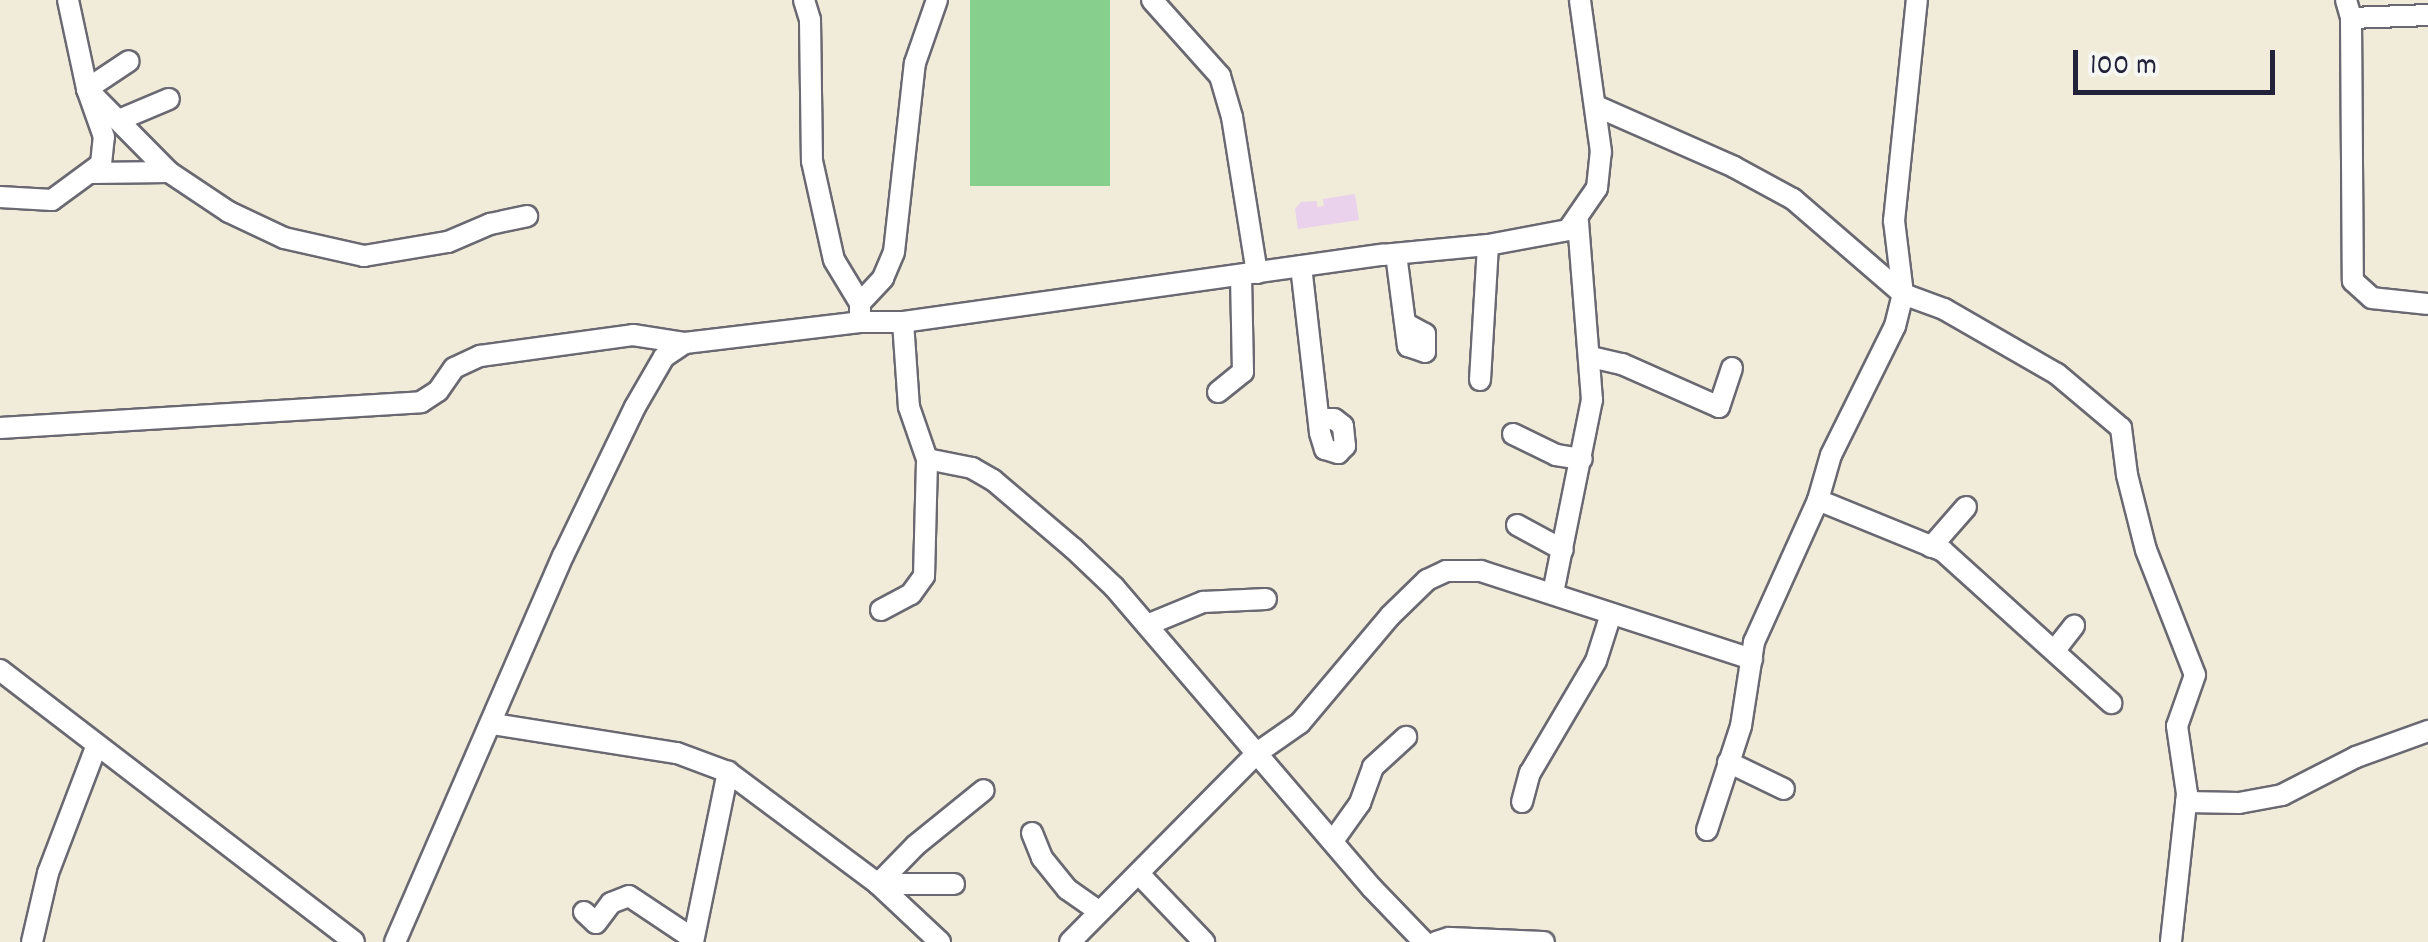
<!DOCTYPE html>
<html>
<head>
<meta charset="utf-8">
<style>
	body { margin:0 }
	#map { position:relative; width:2428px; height:942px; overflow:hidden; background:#f0ecd9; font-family:Dekko,sans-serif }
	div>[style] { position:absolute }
	.built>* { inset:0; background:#ead1ec }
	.green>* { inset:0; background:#86cf8c; transform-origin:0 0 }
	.roads { filter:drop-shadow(2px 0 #6a6972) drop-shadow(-2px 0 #6a6972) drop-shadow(0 2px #6a6972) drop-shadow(0 -2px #6a6972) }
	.minor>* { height:20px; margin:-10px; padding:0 10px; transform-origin:10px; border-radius:10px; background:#fff }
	span { translate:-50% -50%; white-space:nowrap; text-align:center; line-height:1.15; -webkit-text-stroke:8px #f6f6f2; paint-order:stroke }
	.scale { position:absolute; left:2073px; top:50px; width:202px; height:45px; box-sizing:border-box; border:5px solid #22223b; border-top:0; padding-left:12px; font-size:30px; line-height:35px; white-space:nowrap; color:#22223b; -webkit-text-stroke:8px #f6f6f2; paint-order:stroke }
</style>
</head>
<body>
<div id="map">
	<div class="built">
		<div style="clip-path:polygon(1355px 194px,1359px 220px,1298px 229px,1295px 209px,1301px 202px,1317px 201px,1317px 207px,1324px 206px,1323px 199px)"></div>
	</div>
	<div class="green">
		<div style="left:970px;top:0;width:140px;height:186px"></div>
	</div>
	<div class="roads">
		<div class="minor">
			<div style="left:68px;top:0;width:91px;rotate:77.9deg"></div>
			<div style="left:87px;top:89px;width:117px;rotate:45.3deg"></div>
			<div style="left:169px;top:172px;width:72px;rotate:33.7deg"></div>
			<div style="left:229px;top:212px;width:61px;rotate:25.3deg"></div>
			<div style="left:284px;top:238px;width:82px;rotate:12.7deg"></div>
			<div style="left:364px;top:256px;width:85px;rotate:-9.5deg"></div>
			<div style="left:448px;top:242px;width:46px;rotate:-23.2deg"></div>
			<div style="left:490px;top:224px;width:38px;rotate:-12deg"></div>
			<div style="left:804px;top:0;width:21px;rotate:73deg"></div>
			<div style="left:810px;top:20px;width:141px;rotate:89.2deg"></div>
			<div style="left:812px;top:161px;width:101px;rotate:77.5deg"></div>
			<div style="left:834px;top:260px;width:50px;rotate:58.8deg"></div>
			<div style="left:860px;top:303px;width:19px;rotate:90deg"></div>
			<div style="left:1152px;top:0;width:102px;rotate:48.2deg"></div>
			<div style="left:1220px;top:76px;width:43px;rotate:73.7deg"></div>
			<div style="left:1232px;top:117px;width:158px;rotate:80.9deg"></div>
			<div style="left:2346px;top:0;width:19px;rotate:74deg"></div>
			<div style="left:2351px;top:18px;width:263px;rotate:89.6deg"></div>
			<div style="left:2353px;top:281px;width:25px;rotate:42deg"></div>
			<div style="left:2372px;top:298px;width:56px;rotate:6.1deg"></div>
			<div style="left:2351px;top:18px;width:77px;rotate:-2.2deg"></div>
			<div style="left:1596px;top:106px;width:151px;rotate:23.8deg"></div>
			<div style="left:1734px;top:167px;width:67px;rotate:28.5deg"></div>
			<div style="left:1793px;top:199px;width:145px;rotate:40.8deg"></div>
			<div style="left:1903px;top:294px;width:44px;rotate:20.1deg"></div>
			<div style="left:1944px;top:309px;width:130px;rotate:29.9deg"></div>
			<div style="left:2057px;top:374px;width:84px;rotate:40.2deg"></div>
			<div style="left:2121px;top:428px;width:47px;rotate:82.7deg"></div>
			<div style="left:2127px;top:475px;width:77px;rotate:75.8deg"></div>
			<div style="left:2146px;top:550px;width:134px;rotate:68.6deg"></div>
			<div style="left:2195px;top:675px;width:54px;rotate:109.4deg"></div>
			<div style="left:2177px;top:726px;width:69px;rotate:81.6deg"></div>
			<div style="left:2187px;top:794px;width:149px;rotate:96.2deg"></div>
			<div style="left:119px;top:120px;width:54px;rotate:-22.8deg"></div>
			<div style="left:91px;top:173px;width:78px;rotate:-0.7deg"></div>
			<div style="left:0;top:197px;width:52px;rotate:3.3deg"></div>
			<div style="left:52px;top:200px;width:61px;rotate:-36.3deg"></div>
			<div style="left:101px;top:164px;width:27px;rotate:-84deg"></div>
			<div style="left:104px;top:137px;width:51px;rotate:-109.5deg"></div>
			<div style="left:87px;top:89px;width:50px;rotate:-33.7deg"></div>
			<div style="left:1396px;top:254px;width:93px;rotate:82.6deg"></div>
			<div style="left:1408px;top:346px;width:18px;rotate:19deg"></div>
			<div style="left:1425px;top:352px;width:18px;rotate:-90deg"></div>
			<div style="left:1425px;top:334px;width:21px;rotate:-152deg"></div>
			<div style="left:1301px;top:266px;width:168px;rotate:83.5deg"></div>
			<div style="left:1320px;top:433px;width:17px;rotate:73deg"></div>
			<div style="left:1325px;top:449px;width:14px;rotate:17deg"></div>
			<div style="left:1338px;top:453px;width:10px;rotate:-45deg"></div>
			<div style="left:1345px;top:446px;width:20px;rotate:-96deg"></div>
			<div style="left:1343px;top:426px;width:11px;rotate:-142deg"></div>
			<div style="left:1334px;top:419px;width:14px;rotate:180deg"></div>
			<div style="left:860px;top:303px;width:34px;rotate:-47deg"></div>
			<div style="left:883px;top:278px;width:28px;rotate:-67deg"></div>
			<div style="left:894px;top:252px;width:190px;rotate:-83.7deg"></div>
			<div style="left:915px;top:63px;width:67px;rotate:-70.8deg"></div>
			<div style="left:903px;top:322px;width:85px;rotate:86deg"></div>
			<div style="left:909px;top:407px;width:55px;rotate:70.9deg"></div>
			<div style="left:927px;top:459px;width:46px;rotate:11.3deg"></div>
			<div style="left:972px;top:468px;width:24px;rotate:30deg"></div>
			<div style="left:993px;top:480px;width:105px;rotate:40.4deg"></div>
			<div style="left:1073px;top:548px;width:57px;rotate:43.6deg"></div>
			<div style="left:1114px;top:587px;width:396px;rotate:49.4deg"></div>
			<div style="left:1372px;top:888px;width:75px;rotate:46.1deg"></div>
			<div style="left:1591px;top:357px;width:32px;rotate:13deg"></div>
			<div style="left:1622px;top:364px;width:106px;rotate:23.9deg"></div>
			<div style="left:1719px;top:407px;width:41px;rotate:-71.6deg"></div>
			<div style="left:1480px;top:380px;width:135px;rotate:-86.6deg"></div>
			<div style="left:1218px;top:392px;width:32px;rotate:-39deg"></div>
			<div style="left:1243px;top:372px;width:97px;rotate:-91.2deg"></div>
			<div style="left:0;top:428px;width:422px;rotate:-3.5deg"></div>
			<div style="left:421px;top:402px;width:20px;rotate:-33deg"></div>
			<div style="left:438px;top:391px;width:28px;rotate:-55deg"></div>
			<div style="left:454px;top:368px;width:29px;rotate:-25deg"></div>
			<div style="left:480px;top:356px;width:154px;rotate:-7.8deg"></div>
			<div style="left:633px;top:335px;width:53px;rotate:8.7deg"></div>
			<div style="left:1513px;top:434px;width:48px;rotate:26deg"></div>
			<div style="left:1556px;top:455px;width:26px;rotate:9deg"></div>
			<div style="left:1818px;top:500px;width:135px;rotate:22.2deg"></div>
			<div style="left:1943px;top:551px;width:227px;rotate:42.1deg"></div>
			<div style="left:1517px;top:525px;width:52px;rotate:28.5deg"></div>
			<div style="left:1931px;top:547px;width:53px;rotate:-48.8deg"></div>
			<div style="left:1553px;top:593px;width:197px;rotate:-78.6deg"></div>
			<div style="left:1592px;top:400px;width:179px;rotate:-94.5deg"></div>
			<div style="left:881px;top:610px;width:34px;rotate:-28deg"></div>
			<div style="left:911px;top:594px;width:22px;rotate:-54deg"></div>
			<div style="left:924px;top:576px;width:117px;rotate:-88.5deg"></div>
			<div style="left:1147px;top:625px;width:61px;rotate:-22.3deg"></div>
			<div style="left:1203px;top:602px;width:63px;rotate:-2.7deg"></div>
			<div style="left:2055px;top:650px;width:31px;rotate:-52deg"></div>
			<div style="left:0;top:670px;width:446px;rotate:37.5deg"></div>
			<div style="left:493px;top:724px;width:186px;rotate:9deg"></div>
			<div style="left:677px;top:753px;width:54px;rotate:20.4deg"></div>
			<div style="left:728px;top:772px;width:187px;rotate:36.7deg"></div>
			<div style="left:878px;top:884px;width:85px;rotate:43.1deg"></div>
			<div style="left:1728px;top:762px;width:62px;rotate:25.7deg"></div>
			<div style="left:1522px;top:802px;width:30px;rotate:-75deg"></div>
			<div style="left:1530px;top:773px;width:130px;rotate:-59.5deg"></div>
			<div style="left:1596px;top:661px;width:49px;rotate:-72.3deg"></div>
			<div style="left:2186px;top:802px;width:53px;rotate:1.1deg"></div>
			<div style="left:2239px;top:803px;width:44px;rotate:-10.5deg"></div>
			<div style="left:2282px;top:795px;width:83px;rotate:-27.2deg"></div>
			<div style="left:2356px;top:757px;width:77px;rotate:-19.9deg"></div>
			<div style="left:1707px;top:830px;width:109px;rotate:-71.9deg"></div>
			<div style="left:1741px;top:726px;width:85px;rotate:-81.2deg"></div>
			<div style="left:1754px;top:642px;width:156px;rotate:-65.7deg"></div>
			<div style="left:1818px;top:500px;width:47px;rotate:-73.9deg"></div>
			<div style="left:1831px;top:455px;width:144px;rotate:-63.6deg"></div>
			<div style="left:1895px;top:326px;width:33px;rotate:-76deg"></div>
			<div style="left:1903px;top:294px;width:74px;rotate:-97deg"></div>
			<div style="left:1894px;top:221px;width:222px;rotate:-84.1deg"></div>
			<div style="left:1032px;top:833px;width:27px;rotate:68deg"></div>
			<div style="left:1042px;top:858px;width:40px;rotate:51deg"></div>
			<div style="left:1067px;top:889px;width:39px;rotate:35deg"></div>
			<div style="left:1333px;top:841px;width:47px;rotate:-54.6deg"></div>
			<div style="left:1360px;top:803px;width:38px;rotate:-70deg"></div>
			<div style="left:1373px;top:767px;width:45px;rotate:-42.3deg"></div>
			<div style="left:1140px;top:875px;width:93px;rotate:46.3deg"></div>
			<div style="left:878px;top:884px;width:54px;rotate:-45.7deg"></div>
			<div style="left:916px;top:845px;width:87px;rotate:-39deg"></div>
			<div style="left:878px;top:884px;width:76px"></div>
			<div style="left:584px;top:912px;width:16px;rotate:43deg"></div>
			<div style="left:596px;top:923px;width:25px;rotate:-53deg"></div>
			<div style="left:611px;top:903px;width:19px;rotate:-21deg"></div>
			<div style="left:629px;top:896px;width:76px;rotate:33.7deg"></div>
			<div style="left:32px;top:942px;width:71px;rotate:-76.9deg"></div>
			<div style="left:48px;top:873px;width:135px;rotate:-69.1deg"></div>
			<div style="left:395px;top:942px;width:421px;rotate:-66.5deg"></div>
			<div style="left:563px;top:556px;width:165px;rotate:-64.2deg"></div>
			<div style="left:635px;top:407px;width:58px;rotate:-59.9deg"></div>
			<div style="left:664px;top:357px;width:25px;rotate:-34deg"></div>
			<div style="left:685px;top:343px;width:176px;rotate:-6.8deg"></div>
			<div style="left:860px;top:322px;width:43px"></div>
			<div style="left:903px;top:322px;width:484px;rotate:-8deg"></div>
			<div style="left:1382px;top:255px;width:106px;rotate:-5.4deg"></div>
			<div style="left:1488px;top:245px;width:81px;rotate:-10.6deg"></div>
			<div style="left:1568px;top:230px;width:51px;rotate:-55.4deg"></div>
			<div style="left:1597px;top:188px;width:36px;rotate:-84deg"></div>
			<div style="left:1601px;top:152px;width:153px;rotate:-97.9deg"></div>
			<div style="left:693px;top:942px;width:174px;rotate:-78.4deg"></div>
			<div style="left:1070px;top:942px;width:266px;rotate:-45.3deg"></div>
			<div style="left:1257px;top:753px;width:52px;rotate:-34.9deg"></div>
			<div style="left:1300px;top:723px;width:140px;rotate:-49.9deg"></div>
			<div style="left:1390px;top:616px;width:52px;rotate:-44.2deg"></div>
			<div style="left:1427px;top:580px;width:21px;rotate:-25deg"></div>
			<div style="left:1446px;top:571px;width:35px"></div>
			<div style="left:1481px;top:571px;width:285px;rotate:18deg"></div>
			<div style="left:1436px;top:942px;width:14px;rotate:-17deg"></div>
			<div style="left:1449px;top:938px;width:95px;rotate:2.4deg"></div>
		</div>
	</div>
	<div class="scale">100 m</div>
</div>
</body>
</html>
